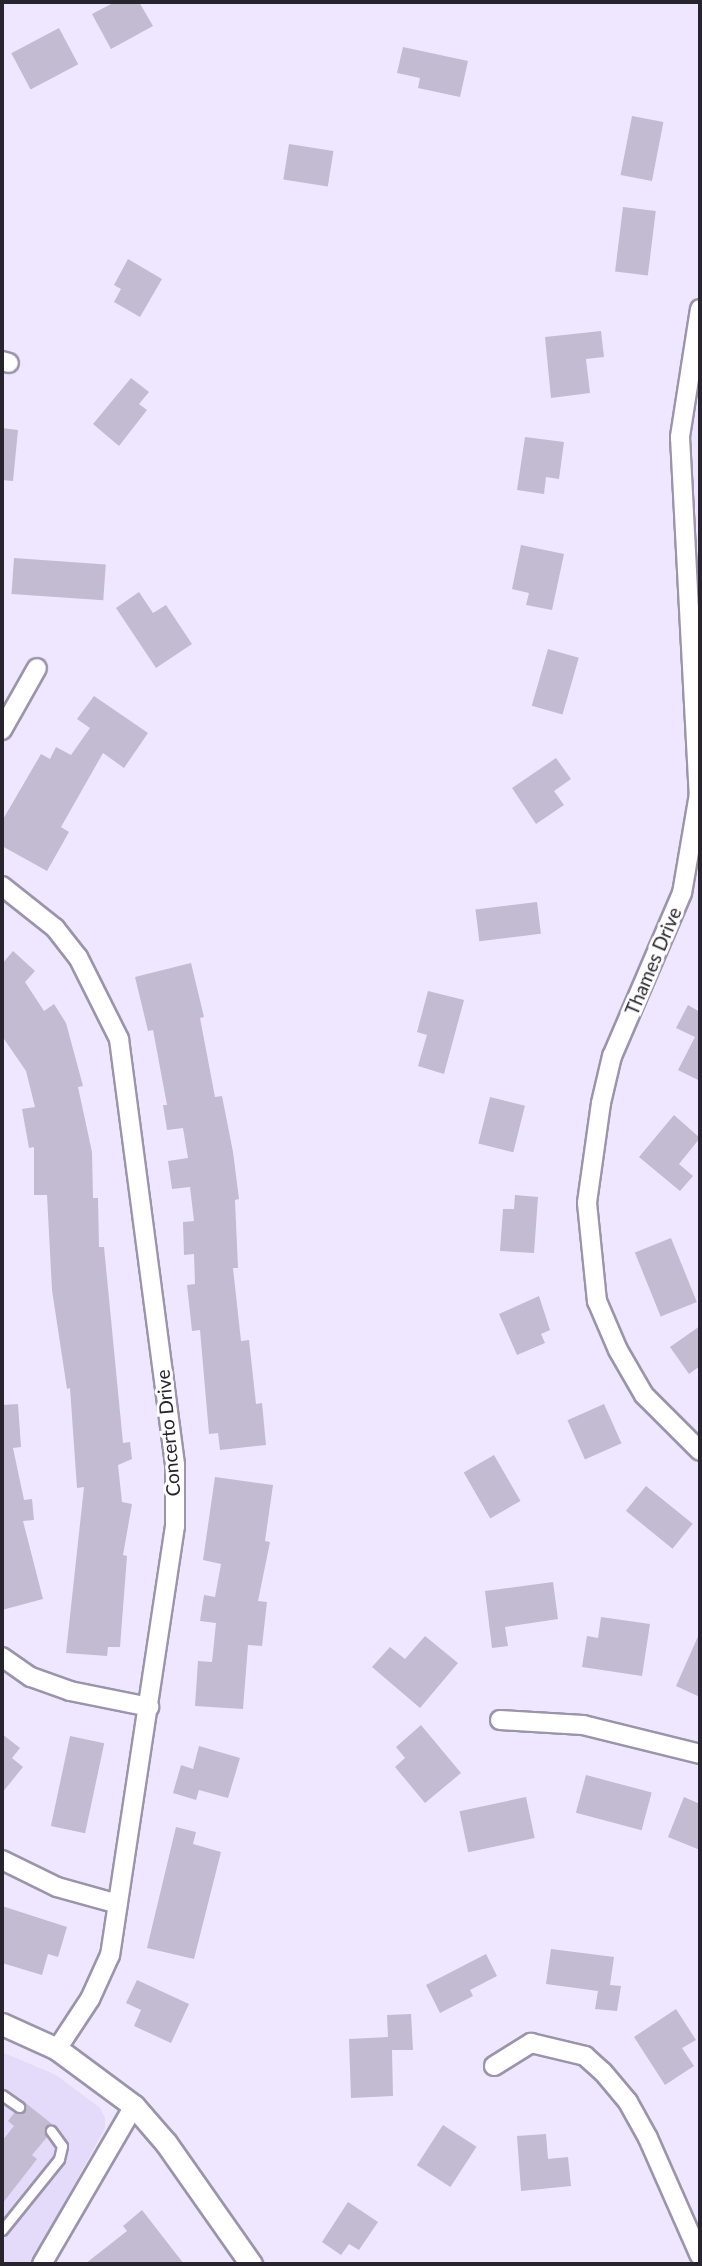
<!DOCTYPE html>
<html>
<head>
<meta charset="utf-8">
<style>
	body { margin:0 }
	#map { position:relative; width:702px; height:2266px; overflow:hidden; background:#efe7ff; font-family:Lato,sans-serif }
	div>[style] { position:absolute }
	.built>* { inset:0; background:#e4daf9 }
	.building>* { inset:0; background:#c2bbd1; transform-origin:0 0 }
	.roads { filter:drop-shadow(2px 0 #9b94aa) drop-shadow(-2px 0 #9b94aa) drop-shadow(0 2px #9b94aa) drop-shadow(0 -2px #9b94aa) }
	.service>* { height:9px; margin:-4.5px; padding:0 4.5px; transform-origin:4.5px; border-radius:4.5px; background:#fff }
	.minor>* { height:18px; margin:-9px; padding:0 9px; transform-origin:9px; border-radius:9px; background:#fff }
	.tertiary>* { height:21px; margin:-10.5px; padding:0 10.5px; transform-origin:10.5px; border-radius:10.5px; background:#fff }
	span { translate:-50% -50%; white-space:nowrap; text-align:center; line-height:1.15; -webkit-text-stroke:6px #fff; paint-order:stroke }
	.street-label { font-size:19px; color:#27242d }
	.frame { position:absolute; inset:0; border:4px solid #27242d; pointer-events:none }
</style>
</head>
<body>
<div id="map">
	<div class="built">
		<div style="clip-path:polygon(2px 2052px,56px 2075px,100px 2108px,105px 2118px,105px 2128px,31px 2264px,2px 2264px)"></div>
	</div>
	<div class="building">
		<div style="clip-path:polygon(115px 2px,139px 2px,153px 26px,111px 49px,92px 14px)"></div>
		<div style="left:59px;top:28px;width:41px;height:54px;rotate:62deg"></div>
		<div style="clip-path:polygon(403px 47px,468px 61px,460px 97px,418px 88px,420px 78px,397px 73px)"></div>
		<div style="left:632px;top:116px;width:32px;height:60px;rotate:11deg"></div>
		<div style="left:289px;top:144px;width:45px;height:36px;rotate:9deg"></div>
		<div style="left:623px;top:207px;width:33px;height:65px;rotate:7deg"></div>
		<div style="clip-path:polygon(128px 259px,162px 279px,140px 317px,114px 302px,121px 289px,114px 285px)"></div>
		<div style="clip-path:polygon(601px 331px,604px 357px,586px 359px,590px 393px,551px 398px,545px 337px)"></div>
		<div style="clip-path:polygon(131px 378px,149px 392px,139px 404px,147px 410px,119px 446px,93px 424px)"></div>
		<div style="clip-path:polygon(2px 428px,18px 430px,13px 481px,2px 480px)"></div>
		<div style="clip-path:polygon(525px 437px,564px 442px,559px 479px,546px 477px,544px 494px,517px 490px)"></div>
		<div style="clip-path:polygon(521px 545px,564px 554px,552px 610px,526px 605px,529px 593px,512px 589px)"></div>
		<div style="left:14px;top:558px;width:92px;height:36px;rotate:4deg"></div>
		<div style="clip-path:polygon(139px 592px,153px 613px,166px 605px,192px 644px,156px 668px,116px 608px)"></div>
		<div style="left:548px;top:649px;width:32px;height:59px;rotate:16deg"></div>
		<div style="clip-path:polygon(94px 696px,148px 733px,124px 768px,103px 753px,61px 827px,69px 832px,47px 871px,2px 846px,2px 821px,41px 754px,50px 759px,56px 747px,71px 755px,90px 728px,77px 719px)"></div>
		<div style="clip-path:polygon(556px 758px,571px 779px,554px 791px,564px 805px,536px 824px,512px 788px)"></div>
		<div style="left:537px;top:902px;width:32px;height:62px;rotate:83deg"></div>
		<div style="clip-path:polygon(13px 951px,35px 971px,25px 982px,44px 1011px,54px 1004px,66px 1023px,83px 1086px,78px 1087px,92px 1152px,93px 1198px,98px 1198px,99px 1247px,104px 1247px,123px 1443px,130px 1442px,132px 1459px,118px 1465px,122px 1502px,132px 1504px,123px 1555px,127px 1556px,120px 1647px,108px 1647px,107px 1656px,66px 1653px,84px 1487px,77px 1488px,70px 1388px,67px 1389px,52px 1290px,47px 1195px,34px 1195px,34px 1147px,29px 1148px,22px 1109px,35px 1107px,26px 1071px,2px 1036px,2px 964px)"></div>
		<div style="clip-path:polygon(191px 963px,204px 1017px,200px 1018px,215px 1097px,222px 1096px,233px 1152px,239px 1199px,235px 1200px,238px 1268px,233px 1268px,241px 1341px,249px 1340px,256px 1404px,262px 1403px,266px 1445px,220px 1450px,218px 1433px,209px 1434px,200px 1330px,192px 1331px,187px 1285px,195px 1284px,194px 1254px,184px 1255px,183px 1222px,194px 1221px,190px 1187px,172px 1189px,168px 1161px,188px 1158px,183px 1128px,167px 1130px,163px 1105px,167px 1105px,153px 1030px,148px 1031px,135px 977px)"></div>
		<div style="clip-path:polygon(428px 991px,464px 1000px,444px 1074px,418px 1066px,427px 1035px,417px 1032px)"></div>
		<div style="clip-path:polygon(688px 1005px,700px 1012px,700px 1081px,678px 1070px,695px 1037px,676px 1028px)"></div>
		<div style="left:490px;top:1097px;width:36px;height:48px;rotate:14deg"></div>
		<div style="clip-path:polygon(674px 1115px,700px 1138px,679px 1164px,693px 1176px,680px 1191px,639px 1157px)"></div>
		<div style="clip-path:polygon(515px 1195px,538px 1197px,534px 1253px,500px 1251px,503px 1209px,514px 1209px)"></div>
		<div style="left:671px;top:1238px;width:69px;height:39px;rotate:68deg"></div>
		<div style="clip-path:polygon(539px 1296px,550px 1330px,541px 1334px,545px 1343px,517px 1355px,499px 1314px)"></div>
		<div style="clip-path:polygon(700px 1326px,700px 1366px,689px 1374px,670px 1347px)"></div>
		<div style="clip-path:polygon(18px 1404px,21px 1447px,13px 1448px,24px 1500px,32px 1499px,34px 1520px,23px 1521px,43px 1599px,2px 1610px,2px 1405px)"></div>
		<div style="left:604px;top:1404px;width:43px;height:40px;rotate:66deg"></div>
		<div style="left:494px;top:1455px;width:53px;height:35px;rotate:60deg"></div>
		<div style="clip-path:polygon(215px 1477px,273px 1485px,265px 1541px,270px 1542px,258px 1601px,267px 1602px,262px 1646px,248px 1645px,243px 1709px,195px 1706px,198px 1661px,212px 1662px,216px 1623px,200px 1621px,204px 1595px,215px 1597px,221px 1564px,203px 1560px)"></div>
		<div style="left:646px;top:1486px;width:60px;height:32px;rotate:39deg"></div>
		<div style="clip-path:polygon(553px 1582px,558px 1619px,505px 1627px,508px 1646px,492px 1648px,485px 1591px)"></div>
		<div style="clip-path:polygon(601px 1617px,650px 1624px,642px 1676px,582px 1667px,587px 1636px,598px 1638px)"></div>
		<div style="clip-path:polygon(700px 1632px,700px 1697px,676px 1686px)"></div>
		<div style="clip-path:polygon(425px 1636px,458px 1663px,420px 1708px,372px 1667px,390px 1647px,405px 1659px)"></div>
		<div style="clip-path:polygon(421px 1725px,461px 1773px,425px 1803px,395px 1767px,405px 1758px,396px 1747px)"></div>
		<div style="clip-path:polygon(2px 1734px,20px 1748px,12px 1758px,23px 1767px,2px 1793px)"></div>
		<div style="left:70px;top:1736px;width:35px;height:92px;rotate:12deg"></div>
		<div style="clip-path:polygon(199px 1746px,240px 1758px,228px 1798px,199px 1790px,196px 1800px,173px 1793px,181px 1765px,193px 1769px)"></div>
		<div style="left:586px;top:1775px;width:68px;height:39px;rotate:15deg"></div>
		<div style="left:526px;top:1797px;width:42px;height:68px;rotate:78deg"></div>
		<div style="clip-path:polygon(684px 1797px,700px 1804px,700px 1850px,668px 1837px)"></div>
		<div style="clip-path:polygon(176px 1827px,196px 1832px,193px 1844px,221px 1852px,194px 1959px,147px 1948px)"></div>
		<div style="clip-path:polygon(2px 1906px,67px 1927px,58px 1957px,48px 1954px,42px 1975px,2px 1963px)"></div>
		<div style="clip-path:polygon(551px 1949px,614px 1957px,610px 1985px,621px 1986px,617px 2011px,595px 2009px,598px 1991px,546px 1984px)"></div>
		<div style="clip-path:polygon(486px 1954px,497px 1976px,470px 1990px,473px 1996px,440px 2013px,426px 1985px)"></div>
		<div style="clip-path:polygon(137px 1980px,189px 2004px,171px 2043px,134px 2026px,141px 2010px,126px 2003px)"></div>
		<div style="clip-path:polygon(676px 2009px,696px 2040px,682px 2048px,694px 2066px,665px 2085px,634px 2037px)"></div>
		<div style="clip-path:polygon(411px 2014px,413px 2050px,392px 2050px,393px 2096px,351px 2098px,349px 2039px,388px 2037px,387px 2015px)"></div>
		<div style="clip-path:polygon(23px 2101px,52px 2124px,45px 2128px,47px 2137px,32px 2155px,37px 2159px,2px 2204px,2px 2141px,14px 2126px,8px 2121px,15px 2112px,25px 2110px)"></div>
		<div style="left:443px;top:2125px;width:40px;height:48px;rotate:33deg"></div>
		<div style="clip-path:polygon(546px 2134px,548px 2159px,568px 2157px,571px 2186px,521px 2191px,517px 2136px)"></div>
		<div style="clip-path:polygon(348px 2202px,378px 2222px,359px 2250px,349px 2244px,341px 2255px,322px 2242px)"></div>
		<div style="clip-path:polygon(142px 2210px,184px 2264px,85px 2264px,127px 2231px,123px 2226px)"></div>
	</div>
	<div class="roads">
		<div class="service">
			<div style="left:2px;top:2095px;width:21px;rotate:35deg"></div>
			<div style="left:2px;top:2230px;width:91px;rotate:-51.2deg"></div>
			<div style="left:59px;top:2159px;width:13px;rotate:-77deg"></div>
			<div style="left:62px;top:2146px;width:19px;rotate:-126deg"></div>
		</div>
		<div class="minor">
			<div style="left:700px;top:309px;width:130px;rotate:98.9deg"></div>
			<div style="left:680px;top:437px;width:358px;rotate:87deg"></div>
			<div style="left:699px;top:794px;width:100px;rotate:99.7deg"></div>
			<div style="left:682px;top:893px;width:177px;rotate:113.2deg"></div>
			<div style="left:612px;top:1056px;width:48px;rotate:103.2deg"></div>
			<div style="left:601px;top:1103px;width:101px;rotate:98deg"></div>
			<div style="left:587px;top:1203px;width:99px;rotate:84.2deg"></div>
			<div style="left:597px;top:1301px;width:53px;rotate:66.8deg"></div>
			<div style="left:618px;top:1350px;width:52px;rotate:60deg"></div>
			<div style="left:644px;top:1395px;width:79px;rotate:45deg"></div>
			<div style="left:2px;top:361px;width:7px;rotate:16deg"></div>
			<div style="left:2px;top:730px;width:71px;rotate:-60.6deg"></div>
			<div style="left:2px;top:886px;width:68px;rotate:38.4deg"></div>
			<div style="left:55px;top:928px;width:37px;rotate:52deg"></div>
			<div style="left:78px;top:957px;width:92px;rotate:63.4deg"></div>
			<div style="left:119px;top:1039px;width:430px;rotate:82.5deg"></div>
			<div style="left:175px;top:1465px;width:61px;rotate:90deg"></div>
			<div style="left:175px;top:1526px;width:434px;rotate:98.6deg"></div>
			<div style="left:110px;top:1955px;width:48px;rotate:114.4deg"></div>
			<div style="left:90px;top:1999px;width:60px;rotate:123.4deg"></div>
			<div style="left:2px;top:1657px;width:35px;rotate:35deg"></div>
			<div style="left:31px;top:1677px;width:41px;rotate:19.7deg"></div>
			<div style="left:70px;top:1691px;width:81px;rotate:11.4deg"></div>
			<div style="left:500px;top:1720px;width:83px;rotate:3.4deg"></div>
			<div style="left:583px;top:1725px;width:121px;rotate:13.9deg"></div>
			<div style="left:2px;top:1860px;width:61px;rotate:26.1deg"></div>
			<div style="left:57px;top:1887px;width:63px;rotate:15.6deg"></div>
			<div style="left:494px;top:2066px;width:44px;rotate:-31.9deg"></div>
			<div style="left:531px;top:2043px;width:56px;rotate:13.5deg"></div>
			<div style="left:585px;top:2056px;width:24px;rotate:42deg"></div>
			<div style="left:603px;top:2072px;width:39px;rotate:50deg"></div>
			<div style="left:628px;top:2102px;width:41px;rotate:60.9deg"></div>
			<div style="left:648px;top:2138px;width:129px;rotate:66.2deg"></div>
			<div style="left:42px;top:2264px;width:183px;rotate:-59.8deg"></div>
		</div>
		<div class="tertiary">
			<div style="left:2px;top:2024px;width:60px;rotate:24.4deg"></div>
			<div style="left:57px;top:2049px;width:96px;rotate:36.5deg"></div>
			<div style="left:134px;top:2106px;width:49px;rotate:49.1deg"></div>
			<div style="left:166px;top:2143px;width:148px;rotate:54.9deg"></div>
		</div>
	</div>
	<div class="street-label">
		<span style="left:653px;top:961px;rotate:-67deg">Thames Drive</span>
		<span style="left:168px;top:1433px;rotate:-95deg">Concerto Drive</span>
	</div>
	<div class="frame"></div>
</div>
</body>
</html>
